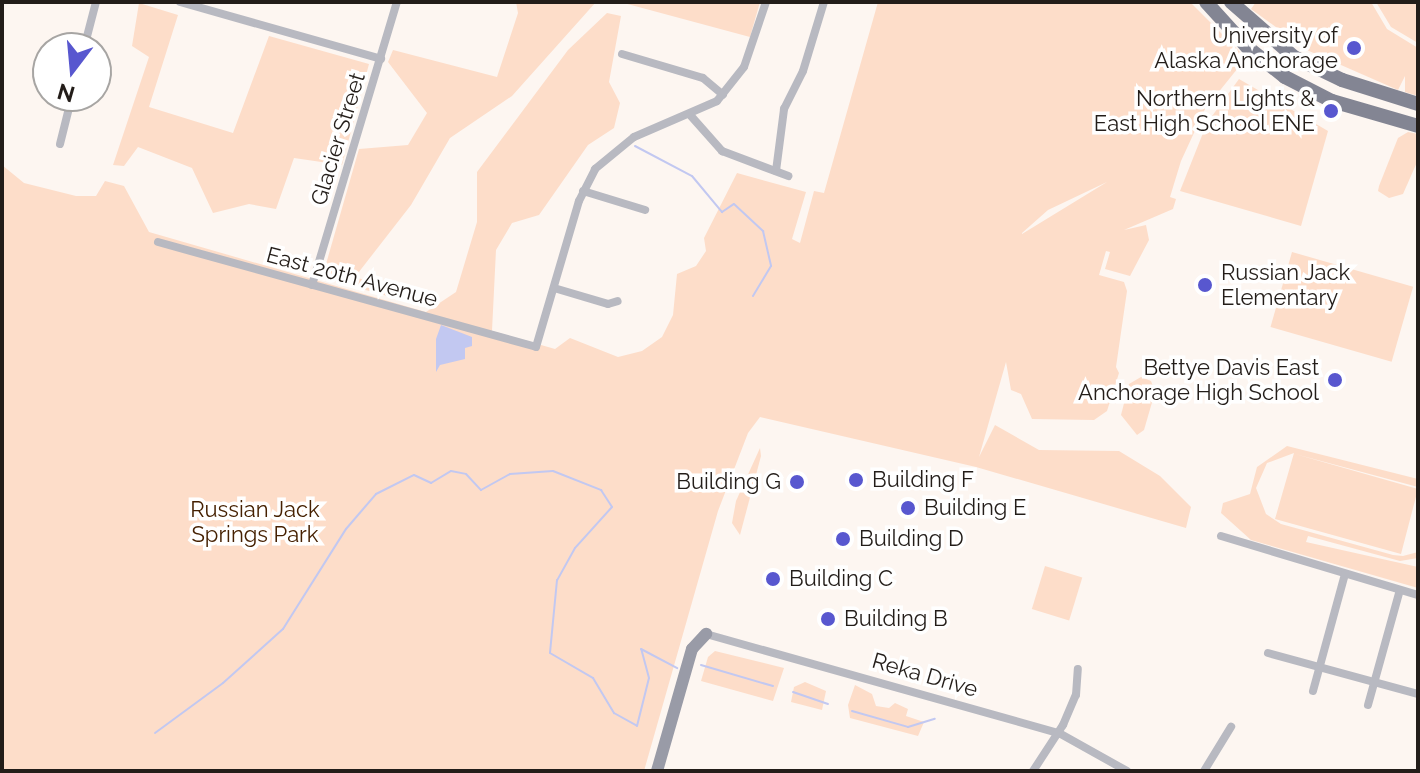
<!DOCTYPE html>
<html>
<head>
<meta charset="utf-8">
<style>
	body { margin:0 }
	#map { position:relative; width:1420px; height:773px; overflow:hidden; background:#fdf6f1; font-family:Raleway,sans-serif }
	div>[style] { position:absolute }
	.green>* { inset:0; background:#fdddc9; transform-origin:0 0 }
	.water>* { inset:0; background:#c2c8f1 }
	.stream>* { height:2px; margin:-1px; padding:0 1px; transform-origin:1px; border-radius:1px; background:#c2c8f1 }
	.street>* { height:8px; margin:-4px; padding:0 4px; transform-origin:4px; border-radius:4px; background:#b8b9c1 }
	.secondary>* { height:12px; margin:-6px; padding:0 6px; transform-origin:6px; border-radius:6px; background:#999ba7 }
	.primary>* { height:14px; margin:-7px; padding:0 7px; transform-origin:7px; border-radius:7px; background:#838593 }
	.dots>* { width:22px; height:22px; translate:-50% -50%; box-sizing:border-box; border:4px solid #fff; border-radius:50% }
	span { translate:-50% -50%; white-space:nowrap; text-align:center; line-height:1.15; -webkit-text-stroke:7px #fff; paint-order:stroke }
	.poi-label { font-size:22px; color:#231d19 }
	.right { translate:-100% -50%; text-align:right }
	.left { translate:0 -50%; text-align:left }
	.street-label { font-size:22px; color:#231d19 }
	.park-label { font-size:22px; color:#452001 }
	.frame { position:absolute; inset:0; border:4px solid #231d19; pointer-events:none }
	.north { position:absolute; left:32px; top:32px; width:80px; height:80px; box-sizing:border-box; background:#fff; border:2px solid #a7a5a3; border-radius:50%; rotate:196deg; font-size:22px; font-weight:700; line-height:32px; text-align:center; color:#231d19 }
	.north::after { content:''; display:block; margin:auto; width:28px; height:36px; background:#5857cf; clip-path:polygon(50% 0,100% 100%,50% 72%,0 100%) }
</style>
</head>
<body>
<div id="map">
	<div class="green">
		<div style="clip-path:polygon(516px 2px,596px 2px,512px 96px,450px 138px,411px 205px,355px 277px,402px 292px,402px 300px,322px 278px,359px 149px,408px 145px,427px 113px,388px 62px,393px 50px,497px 77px,518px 13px)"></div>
		<div style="clip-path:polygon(620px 2px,760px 2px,750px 37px)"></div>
		<div style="clip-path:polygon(evenodd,878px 2px,1190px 2px,1246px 58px,1205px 109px,1181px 161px,1170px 197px,1176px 199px,1173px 209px,1124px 230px,1146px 225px,1149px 240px,1130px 276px,1105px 269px,1110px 252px,1106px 251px,1099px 275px,1124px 282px,1127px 291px,1116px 367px,1119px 373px,1107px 411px,1094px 420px,1032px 419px,1021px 394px,1011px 390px,1006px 362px,979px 457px,995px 425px,1039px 450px,1119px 451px,1160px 476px,1191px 507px,1186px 528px,976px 467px,760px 417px,748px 433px,718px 511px,644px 771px,2px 771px,2px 165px,24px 183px,76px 196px,96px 196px,105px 181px,124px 186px,149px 232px,426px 312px,456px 292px,477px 222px,477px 172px,568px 50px,607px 13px,621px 16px,609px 82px,620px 103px,614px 128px,588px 145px,539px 215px,512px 223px,496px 250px,492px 331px,555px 349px,570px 338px,618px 357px,642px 351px,662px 337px,673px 315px,677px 274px,696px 266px,706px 251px,704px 238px,737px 173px,806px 192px,792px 239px,800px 243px,814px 191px,824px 193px,878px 2px,1107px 182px,1022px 234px,1022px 233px,1048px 210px,1107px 182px)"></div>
		<div style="clip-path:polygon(1256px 2px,1371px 2px,1387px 29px,1418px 48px,1418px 96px,1405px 92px,1405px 76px,1398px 90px,1309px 51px,1251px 9px)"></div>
		<div style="clip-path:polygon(1376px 2px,1418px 2px,1418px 43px,1391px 27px)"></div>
		<div style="clip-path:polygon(139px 3px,178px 15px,149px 107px,233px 133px,269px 36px,369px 64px,342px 165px,294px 158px,276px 209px,249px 204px,213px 213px,192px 168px,138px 147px,124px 166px,113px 165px,149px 57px,132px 46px)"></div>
		<div style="clip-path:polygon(1239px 79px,1328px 131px,1301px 226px,1180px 191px,1207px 123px)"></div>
		<div style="clip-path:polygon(1408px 132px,1418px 134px,1418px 160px,1403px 194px,1389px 198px,1378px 191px,1379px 186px,1398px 138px)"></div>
		<div style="left:1292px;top:252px;width:126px;height:78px;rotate:16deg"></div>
		<div style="clip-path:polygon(1141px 377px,1151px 381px,1155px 392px,1144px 430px,1137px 435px,1121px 415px,1129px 384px)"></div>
		<div style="clip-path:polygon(1287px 446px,1418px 479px,1418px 487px,1295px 454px,1418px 489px,1401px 554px,1275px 519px,1294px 453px,1267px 463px,1256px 488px,1266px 514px,1281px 524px,1393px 555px,1403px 556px,1418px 552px,1418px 558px,1400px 561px,1308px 536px,1306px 542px,1418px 567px,1418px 588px,1251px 540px,1221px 513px,1223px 503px,1250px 494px,1257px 467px)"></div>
		<div style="clip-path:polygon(760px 448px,761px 456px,740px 535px,732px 523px,736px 501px)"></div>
		<div style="left:1045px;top:566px;width:39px;height:45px;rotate:17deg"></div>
		<div style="clip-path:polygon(715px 651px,784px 668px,773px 701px,701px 681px,708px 657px)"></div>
		<div style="clip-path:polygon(805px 682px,826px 691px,822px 710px,791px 702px,794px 687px)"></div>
		<div style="clip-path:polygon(855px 685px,872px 694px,876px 706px,889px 708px,895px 703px,908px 709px,906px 716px,924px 722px,918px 736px,850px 718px,848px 705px)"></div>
	</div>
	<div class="water">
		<div style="clip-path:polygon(441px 325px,472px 337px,472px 346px,465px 348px,465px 359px,440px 365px,436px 372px,436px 339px)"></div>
	</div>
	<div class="stream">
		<div style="left:635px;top:146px;width:64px;rotate:27.8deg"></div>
		<div style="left:692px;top:176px;width:47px;rotate:50.2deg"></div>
		<div style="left:722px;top:212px;width:14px;rotate:-34deg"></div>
		<div style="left:734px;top:204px;width:40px;rotate:43deg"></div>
		<div style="left:763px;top:231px;width:36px;rotate:77deg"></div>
		<div style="left:771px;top:266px;width:35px;rotate:121deg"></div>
		<div style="left:701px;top:665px;width:75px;rotate:16.3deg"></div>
		<div style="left:793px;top:692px;width:37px;rotate:19deg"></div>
		<div style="left:852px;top:711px;width:58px;rotate:15.9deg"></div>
		<div style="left:908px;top:727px;width:28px;rotate:-17deg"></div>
		<div style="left:155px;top:733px;width:84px;rotate:-36.3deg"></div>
		<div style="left:223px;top:683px;width:81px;rotate:-42deg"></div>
		<div style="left:283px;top:629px;width:118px;rotate:-57.8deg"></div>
		<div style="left:346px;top:529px;width:46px;rotate:-49.4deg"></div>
		<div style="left:376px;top:494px;width:42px;rotate:-26.6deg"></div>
		<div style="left:414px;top:475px;width:19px;rotate:25deg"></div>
		<div style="left:431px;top:483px;width:23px;rotate:-31deg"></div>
		<div style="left:451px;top:471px;width:15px;rotate:11deg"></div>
		<div style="left:466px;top:474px;width:22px;rotate:47deg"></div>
		<div style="left:481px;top:490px;width:33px;rotate:-29deg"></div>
		<div style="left:510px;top:474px;width:43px;rotate:-4deg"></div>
		<div style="left:553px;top:471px;width:52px;rotate:21.6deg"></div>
		<div style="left:601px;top:490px;width:20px;rotate:57deg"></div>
		<div style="left:612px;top:507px;width:55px;rotate:132.1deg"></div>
		<div style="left:575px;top:548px;width:37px;rotate:119deg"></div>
		<div style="left:557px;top:580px;width:73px;rotate:95.5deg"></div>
		<div style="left:550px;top:653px;width:50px;rotate:30.2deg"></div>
		<div style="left:593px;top:678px;width:41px;rotate:59deg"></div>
		<div style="left:614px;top:713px;width:26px;rotate:29deg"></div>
		<div style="left:637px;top:726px;width:49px;rotate:-76deg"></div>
		<div style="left:649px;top:678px;width:30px;rotate:-105deg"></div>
		<div style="left:641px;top:649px;width:41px;rotate:27.8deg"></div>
	</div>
	<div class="street">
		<div style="left:180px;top:2px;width:209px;rotate:15.8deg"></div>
		<div style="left:84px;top:48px;width:48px;rotate:-75.4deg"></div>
		<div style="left:622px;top:54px;width:84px;rotate:16.5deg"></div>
		<div style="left:703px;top:78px;width:26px;rotate:40deg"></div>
		<div style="left:691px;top:116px;width:47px;rotate:48.5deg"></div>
		<div style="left:722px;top:151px;width:71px;rotate:20.7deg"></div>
		<div style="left:60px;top:144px;width:49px;rotate:-76deg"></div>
		<div style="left:776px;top:171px;width:63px;rotate:-82.6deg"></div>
		<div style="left:784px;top:109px;width:42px;rotate:-63.4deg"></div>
		<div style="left:803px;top:71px;width:72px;rotate:-73.1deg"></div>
		<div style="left:583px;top:191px;width:65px;rotate:17deg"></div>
		<div style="left:158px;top:242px;width:392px;rotate:15.5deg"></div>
		<div style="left:536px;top:347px;width:152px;rotate:-73.6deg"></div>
		<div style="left:579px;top:201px;width:36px;rotate:-63deg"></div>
		<div style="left:595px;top:169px;width:50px;rotate:-39.4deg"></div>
		<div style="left:634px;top:137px;width:90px;rotate:-23.4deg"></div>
		<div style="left:717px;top:101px;width:43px;rotate:-51.5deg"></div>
		<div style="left:744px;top:67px;width:69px;rotate:-71.3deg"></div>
		<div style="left:312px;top:285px;width:295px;rotate:-73.3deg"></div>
		<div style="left:554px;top:288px;width:56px;rotate:16.5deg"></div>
		<div style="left:608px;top:304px;width:10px;rotate:-17deg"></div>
		<div style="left:1221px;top:536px;width:206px;rotate:16.7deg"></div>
		<div style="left:706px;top:634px;width:367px;rotate:15.7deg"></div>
		<div style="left:1059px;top:733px;width:78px;rotate:29.2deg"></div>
		<div style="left:1268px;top:653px;width:156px;rotate:15.3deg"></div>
		<div style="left:1313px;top:691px;width:121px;rotate:-74.7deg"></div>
		<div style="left:1368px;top:705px;width:119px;rotate:-74.5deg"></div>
		<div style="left:1033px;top:771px;width:55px;rotate:-56.9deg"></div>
		<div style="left:1063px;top:725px;width:33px;rotate:-67deg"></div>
		<div style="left:1076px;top:695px;width:26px;rotate:-86deg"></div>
		<div style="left:1204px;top:771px;width:52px;rotate:-58.5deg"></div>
	</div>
	<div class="secondary">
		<div style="left:657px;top:771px;width:127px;rotate:-74deg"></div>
		<div style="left:692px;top:649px;width:21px;rotate:-47deg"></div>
	</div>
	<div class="primary">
		<div style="left:1206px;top:2px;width:61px;rotate:47.7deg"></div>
		<div style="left:1247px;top:47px;width:48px;rotate:38.3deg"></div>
		<div style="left:1285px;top:77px;width:53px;rotate:27.1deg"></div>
		<div style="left:1332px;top:101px;width:90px;rotate:16.2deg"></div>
		<div style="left:1231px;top:2px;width:84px;rotate:41.1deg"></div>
		<div style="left:1294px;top:57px;width:53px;rotate:25.6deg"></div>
		<div style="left:1342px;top:80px;width:80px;rotate:17.5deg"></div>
	</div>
	<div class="dots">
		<div style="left:1354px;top:48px;background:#5857cf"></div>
		<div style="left:1331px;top:111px;background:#5857cf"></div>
		<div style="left:1205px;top:285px;background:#5857cf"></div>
		<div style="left:1335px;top:380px;background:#5857cf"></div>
		<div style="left:856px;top:480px;background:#5857cf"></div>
		<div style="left:797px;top:482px;background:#5857cf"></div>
		<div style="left:908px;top:508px;background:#5857cf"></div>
		<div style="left:843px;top:539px;background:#5857cf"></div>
		<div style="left:773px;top:579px;background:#5857cf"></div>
		<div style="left:828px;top:619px;background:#5857cf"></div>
	</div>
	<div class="poi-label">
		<span class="right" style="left:1338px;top:48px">University of<br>Alaska Anchorage</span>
		<span class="right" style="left:1315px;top:111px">Northern Lights &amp;<br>East High School ENE</span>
		<span class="left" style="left:1221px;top:285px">Russian Jack<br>Elementary</span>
		<span class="right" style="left:1319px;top:380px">Bettye Davis East<br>Anchorage High School</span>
		<span class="left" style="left:872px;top:480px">Building F</span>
		<span class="right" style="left:781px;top:482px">Building G</span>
		<span class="left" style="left:924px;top:508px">Building E</span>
		<span class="left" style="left:859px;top:539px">Building D</span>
		<span class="left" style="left:789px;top:579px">Building C</span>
		<span class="left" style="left:844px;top:619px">Building B</span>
	</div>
	<div class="street-label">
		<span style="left:338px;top:139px;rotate:-73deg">Glacier Street</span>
		<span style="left:352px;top:277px;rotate:15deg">East 20th Avenue</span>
		<span style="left:925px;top:675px;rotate:16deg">Reka Drive</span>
	</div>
	<div class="park-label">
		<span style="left:255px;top:522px">Russian Jack<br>Springs Park</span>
	</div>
	<div class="frame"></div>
	<div class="north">N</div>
</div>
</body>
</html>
